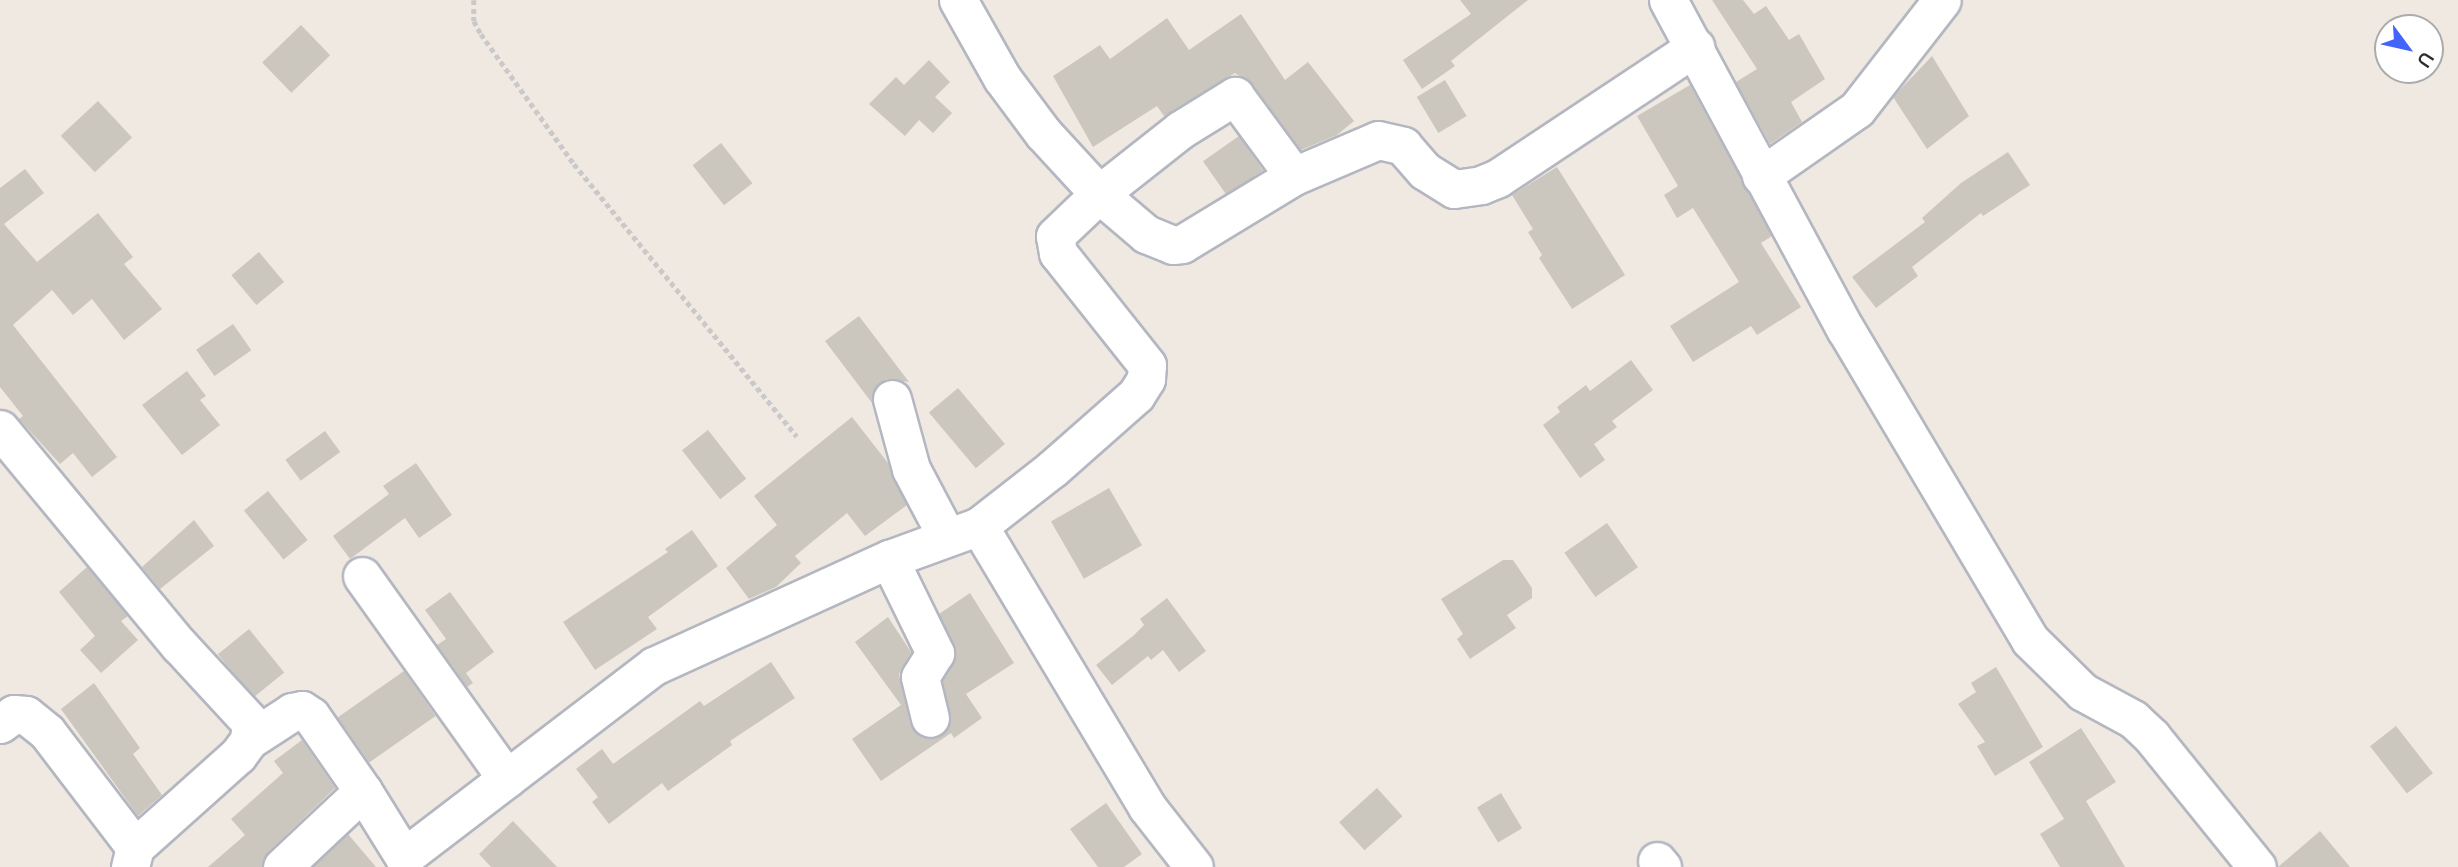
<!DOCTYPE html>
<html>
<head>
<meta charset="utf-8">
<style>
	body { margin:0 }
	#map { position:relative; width:2458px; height:867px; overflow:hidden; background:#efe9e1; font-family:"Nunito Sans",sans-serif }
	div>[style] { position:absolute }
	.building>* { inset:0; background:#cbc7bf; transform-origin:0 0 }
	.path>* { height:4.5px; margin-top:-2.25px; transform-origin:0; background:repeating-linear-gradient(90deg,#c9c9c9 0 5px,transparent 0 8.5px) }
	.roads { filter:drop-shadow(2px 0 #b4b7c1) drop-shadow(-2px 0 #b4b7c1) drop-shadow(0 2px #b4b7c1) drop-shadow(0 -2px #b4b7c1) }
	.minor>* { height:37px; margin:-18.5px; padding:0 18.5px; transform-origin:18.5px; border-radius:18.5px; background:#fff }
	span { translate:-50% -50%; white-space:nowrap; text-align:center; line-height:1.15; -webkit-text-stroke:6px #fff; paint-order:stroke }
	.north { position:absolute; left:2374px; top:14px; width:70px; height:70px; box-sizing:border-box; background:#fff; border:2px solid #ababab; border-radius:50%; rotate:123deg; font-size:19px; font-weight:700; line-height:28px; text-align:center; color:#2e2e2e }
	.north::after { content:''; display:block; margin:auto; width:24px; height:32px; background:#4264fb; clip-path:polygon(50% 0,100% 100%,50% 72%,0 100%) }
</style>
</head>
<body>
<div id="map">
	<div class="building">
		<div style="clip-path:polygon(1460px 0,1528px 0,1451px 61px,1455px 66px,1422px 89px,1403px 60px,1471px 14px)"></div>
		<div style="clip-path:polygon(1712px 0,1743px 0,1754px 14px,1766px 6px,1789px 40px,1799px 34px,1825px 79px,1791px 102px,1802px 122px,1770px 144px,1736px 82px,1757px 69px)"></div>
		<div style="clip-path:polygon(1241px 14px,1285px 80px,1308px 62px,1354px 121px,1337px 135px,1301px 150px,1252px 84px,1235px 73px,1164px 116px,1157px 106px,1093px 147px,1053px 76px,1100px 45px,1110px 59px,1167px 18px,1189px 50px)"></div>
		<div style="left:301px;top:25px;width:42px;height:54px;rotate:46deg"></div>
		<div style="clip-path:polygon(1932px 56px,1969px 116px,1927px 149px,1893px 97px)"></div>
		<div style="clip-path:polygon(929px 60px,950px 82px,935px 97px,952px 113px,933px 133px,919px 120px,905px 136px,869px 104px,896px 77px,904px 85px)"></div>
		<div style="left:1445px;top:80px;width:42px;height:33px;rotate:59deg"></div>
		<div style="clip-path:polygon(1690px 85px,1772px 236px,1761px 243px,1801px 307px,1757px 335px,1751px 326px,1693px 362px,1670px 326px,1739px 282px,1693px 208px,1677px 218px,1664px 195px,1678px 186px,1637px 116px)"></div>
		<div style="left:98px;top:101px;width:50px;height:51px;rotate:47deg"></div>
		<div style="left:1239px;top:136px;width:42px;height:44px;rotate:55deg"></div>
		<div style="left:721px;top:143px;width:51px;height:36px;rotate:52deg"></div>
		<div style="clip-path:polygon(2008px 152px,2030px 185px,1983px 216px,1981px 213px,1912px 267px,1918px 276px,1876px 308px,1852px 277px,1925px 222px,1922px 218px,1961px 183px)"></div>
		<div style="clip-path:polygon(1557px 167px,1625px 275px,1572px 309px,1539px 258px,1542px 255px,1528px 232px,1533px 229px,1512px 195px)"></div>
		<div style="clip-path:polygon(25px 169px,44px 193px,4px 224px,37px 262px,98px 213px,133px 257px,124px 264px,162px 309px,124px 340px,92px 299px,73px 315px,52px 290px,13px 325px,117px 457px,92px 477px,73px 453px,60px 464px,19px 419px,23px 416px,0 387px,0 188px)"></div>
		<div style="left:259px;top:252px;width:39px;height:36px;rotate:50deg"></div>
		<div style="clip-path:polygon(859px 316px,909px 382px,887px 379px,878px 384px,872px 403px,825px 341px)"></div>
		<div style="left:233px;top:324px;width:32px;height:45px;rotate:55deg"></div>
		<div style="clip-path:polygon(1631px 360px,1653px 390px,1612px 421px,1617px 427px,1594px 444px,1605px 460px,1580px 478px,1543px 425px,1560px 412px,1557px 407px,1586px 385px,1590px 391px)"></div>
		<div style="clip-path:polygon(187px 371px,206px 396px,200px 400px,220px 425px,182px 455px,142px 405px)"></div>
		<div style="left:958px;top:388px;width:73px;height:38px;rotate:50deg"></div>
		<div style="clip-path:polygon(852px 417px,888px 463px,907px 505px,865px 536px,847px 513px,795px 556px,801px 563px,776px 587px,749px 599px,726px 568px,777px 525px,754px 496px)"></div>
		<div style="left:708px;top:430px;width:62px;height:33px;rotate:52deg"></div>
		<div style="left:325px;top:431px;width:26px;height:49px;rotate:54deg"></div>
		<div style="clip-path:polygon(416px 463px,452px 515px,419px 538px,405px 518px,350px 559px,333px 536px,389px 494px,383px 486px)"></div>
		<div style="left:1109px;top:488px;width:66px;height:67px;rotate:60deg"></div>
		<div style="left:268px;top:491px;width:63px;height:31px;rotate:51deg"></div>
		<div style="clip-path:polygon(194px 520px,214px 546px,160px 589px,142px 567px)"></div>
		<div style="left:1607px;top:523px;width:54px;height:52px;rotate:55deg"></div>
		<div style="clip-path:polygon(692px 530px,718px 566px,648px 617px,657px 629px,595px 670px,563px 622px,668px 552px,665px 549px)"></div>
		<div style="clip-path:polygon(1503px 560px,1513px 560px,1532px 588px,1532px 598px,1507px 615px,1516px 628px,1470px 659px,1457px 639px,1463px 634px,1441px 599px)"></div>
		<div style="clip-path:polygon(87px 567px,128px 616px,121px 621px,138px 640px,101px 673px,80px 650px,95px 636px,59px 592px)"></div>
		<div style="clip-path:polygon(450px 592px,494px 652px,466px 673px,473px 683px,467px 687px,437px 645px,446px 639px,425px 610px)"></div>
		<div style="clip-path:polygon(970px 593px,1014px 663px,966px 694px,982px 718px,954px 738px,951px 733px,881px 781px,852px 739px,901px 705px,855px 642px,888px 617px,911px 652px,899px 674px,910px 723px,923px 738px,936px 738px,950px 723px,942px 681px,956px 653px,939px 614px)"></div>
		<div style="clip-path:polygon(1167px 598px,1206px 651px,1179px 672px,1163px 650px,1151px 660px,1148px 656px,1112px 685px,1096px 665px,1133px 636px,1144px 625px,1140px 619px)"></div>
		<div style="left:249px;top:629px;width:56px;height:40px;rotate:51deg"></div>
		<div style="clip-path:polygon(771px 662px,795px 698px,730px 741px,732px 745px,668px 791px,662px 783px,609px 824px,592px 802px,598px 797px,576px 769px,602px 749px,613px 764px,700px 701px,704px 706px)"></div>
		<div style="clip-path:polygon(1996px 667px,2043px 747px,1995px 776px,1977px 746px,1985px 742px,1958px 704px,1976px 692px,1971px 683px)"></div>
		<div style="left:404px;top:671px;width:55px;height:81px;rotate:55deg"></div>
		<div style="clip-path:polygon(94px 683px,140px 748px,133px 754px,162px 795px,138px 816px,61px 709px)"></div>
		<div style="left:2396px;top:726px;width:60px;height:33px;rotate:52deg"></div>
		<div style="clip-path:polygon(2081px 728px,2116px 782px,2086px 801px,2125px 867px,2060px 867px,2040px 834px,2064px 819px,2029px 762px)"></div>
		<div style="clip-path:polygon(302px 740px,335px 788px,268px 852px,262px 867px,208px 867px,245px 835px,231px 819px,283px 773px,274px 761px)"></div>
		<div style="left:1377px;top:788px;width:38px;height:51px;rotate:48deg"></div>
		<div style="left:1501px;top:793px;width:41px;height:28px;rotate:59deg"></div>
		<div style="clip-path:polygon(1106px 803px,1142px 854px,1124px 867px,1098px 867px,1070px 829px)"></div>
		<div style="clip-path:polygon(513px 821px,557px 867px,491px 867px,479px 854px)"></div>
		<div style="clip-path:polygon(2320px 831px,2350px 867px,2278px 867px)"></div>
		<div style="clip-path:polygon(348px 834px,376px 867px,313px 867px)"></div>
	</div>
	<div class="path">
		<div style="left:474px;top:0;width:21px;rotate:90deg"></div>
		<div style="left:474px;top:21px;width:15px;rotate:62deg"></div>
		<div style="left:481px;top:34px;width:160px;rotate:54.4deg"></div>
		<div style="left:574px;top:164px;width:352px;rotate:50.7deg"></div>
	</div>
	<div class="roads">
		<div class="minor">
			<div style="left:958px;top:0;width:90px;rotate:60.6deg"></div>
			<div style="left:1002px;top:78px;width:69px;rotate:53.3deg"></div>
			<div style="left:1043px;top:133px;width:83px;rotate:47.4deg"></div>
			<div style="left:1099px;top:194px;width:62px;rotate:40.4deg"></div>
			<div style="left:1146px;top:234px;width:29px;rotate:22deg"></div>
			<div style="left:1173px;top:245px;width:9px;rotate:-6deg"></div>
			<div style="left:1182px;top:244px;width:131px;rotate:-31.3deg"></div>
			<div style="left:1294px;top:176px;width:91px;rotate:-23.2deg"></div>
			<div style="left:1378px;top:140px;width:26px;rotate:13deg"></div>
			<div style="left:1403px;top:146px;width:33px;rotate:49deg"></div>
			<div style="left:1425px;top:171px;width:34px;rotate:32deg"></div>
			<div style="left:1454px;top:189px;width:27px;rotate:-8deg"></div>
			<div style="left:1481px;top:185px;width:18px;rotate:-22deg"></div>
			<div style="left:1498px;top:178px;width:237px;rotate:-33.6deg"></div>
			<div style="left:1668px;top:0;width:375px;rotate:61.7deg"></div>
			<div style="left:1846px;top:330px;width:360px;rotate:59.3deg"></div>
			<div style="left:2030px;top:640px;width:74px;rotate:44.5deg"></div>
			<div style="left:2083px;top:692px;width:57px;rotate:28.4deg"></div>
			<div style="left:2133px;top:719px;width:26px;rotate:43deg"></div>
			<div style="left:2152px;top:737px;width:167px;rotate:51.1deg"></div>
			<div style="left:1761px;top:176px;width:117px;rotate:-34.9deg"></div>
			<div style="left:1857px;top:109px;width:138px;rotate:-52.1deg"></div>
			<div style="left:892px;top:399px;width:73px;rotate:74.8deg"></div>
			<div style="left:911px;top:469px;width:77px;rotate:62.1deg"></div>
			<div style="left:0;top:429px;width:281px;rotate:50.4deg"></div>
			<div style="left:179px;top:645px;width:106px;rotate:47.3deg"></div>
			<div style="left:251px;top:723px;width:17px;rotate:97deg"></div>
			<div style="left:249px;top:740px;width:19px;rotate:126deg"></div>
			<div style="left:238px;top:755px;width:138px;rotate:138.2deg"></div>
			<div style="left:135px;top:847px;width:21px;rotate:104deg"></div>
			<div style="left:979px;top:526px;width:327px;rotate:59.1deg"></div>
			<div style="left:1147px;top:807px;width:76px;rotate:51.9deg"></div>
			<div style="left:889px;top:559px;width:105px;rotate:63.9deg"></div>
			<div style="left:935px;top:653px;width:28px;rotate:122deg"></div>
			<div style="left:920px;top:677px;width:42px;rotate:76.3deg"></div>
			<div style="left:362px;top:576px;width:249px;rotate:54.5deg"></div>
			<div style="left:0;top:724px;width:17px;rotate:-36deg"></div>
			<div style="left:14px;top:714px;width:12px;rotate:5deg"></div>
			<div style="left:26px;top:715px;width:27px;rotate:39deg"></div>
			<div style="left:47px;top:732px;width:145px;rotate:52.6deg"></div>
			<div style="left:249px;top:740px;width:51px;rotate:-33.1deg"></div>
			<div style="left:292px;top:712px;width:10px;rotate:-11deg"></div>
			<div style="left:302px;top:710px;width:11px;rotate:34deg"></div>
			<div style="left:311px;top:716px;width:91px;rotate:55.3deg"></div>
			<div style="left:1657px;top:861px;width:8px;rotate:50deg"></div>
			<div style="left:282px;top:867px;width:111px;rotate:-43.2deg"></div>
			<div style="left:363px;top:791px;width:78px;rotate:58.2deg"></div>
			<div style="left:404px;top:857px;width:315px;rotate:-37.4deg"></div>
			<div style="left:654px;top:666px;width:258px;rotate:-24.5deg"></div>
			<div style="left:889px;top:559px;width:96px;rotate:-20.1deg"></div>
			<div style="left:979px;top:526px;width:93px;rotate:-38deg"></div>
			<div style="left:1052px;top:469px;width:112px;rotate:-41.4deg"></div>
			<div style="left:1136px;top:395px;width:19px;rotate:-58deg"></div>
			<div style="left:1146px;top:379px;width:14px;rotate:-86deg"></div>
			<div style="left:1147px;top:365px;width:143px;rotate:-128.5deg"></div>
			<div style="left:1058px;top:253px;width:17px;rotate:-100deg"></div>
			<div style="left:1055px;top:236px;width:61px;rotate:-43.7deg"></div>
			<div style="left:1099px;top:194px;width:103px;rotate:-38.3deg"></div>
			<div style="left:1180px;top:130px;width:65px;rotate:-31.7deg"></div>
			<div style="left:1235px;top:96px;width:99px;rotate:53.6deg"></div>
		</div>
	</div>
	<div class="north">U</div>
</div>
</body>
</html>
